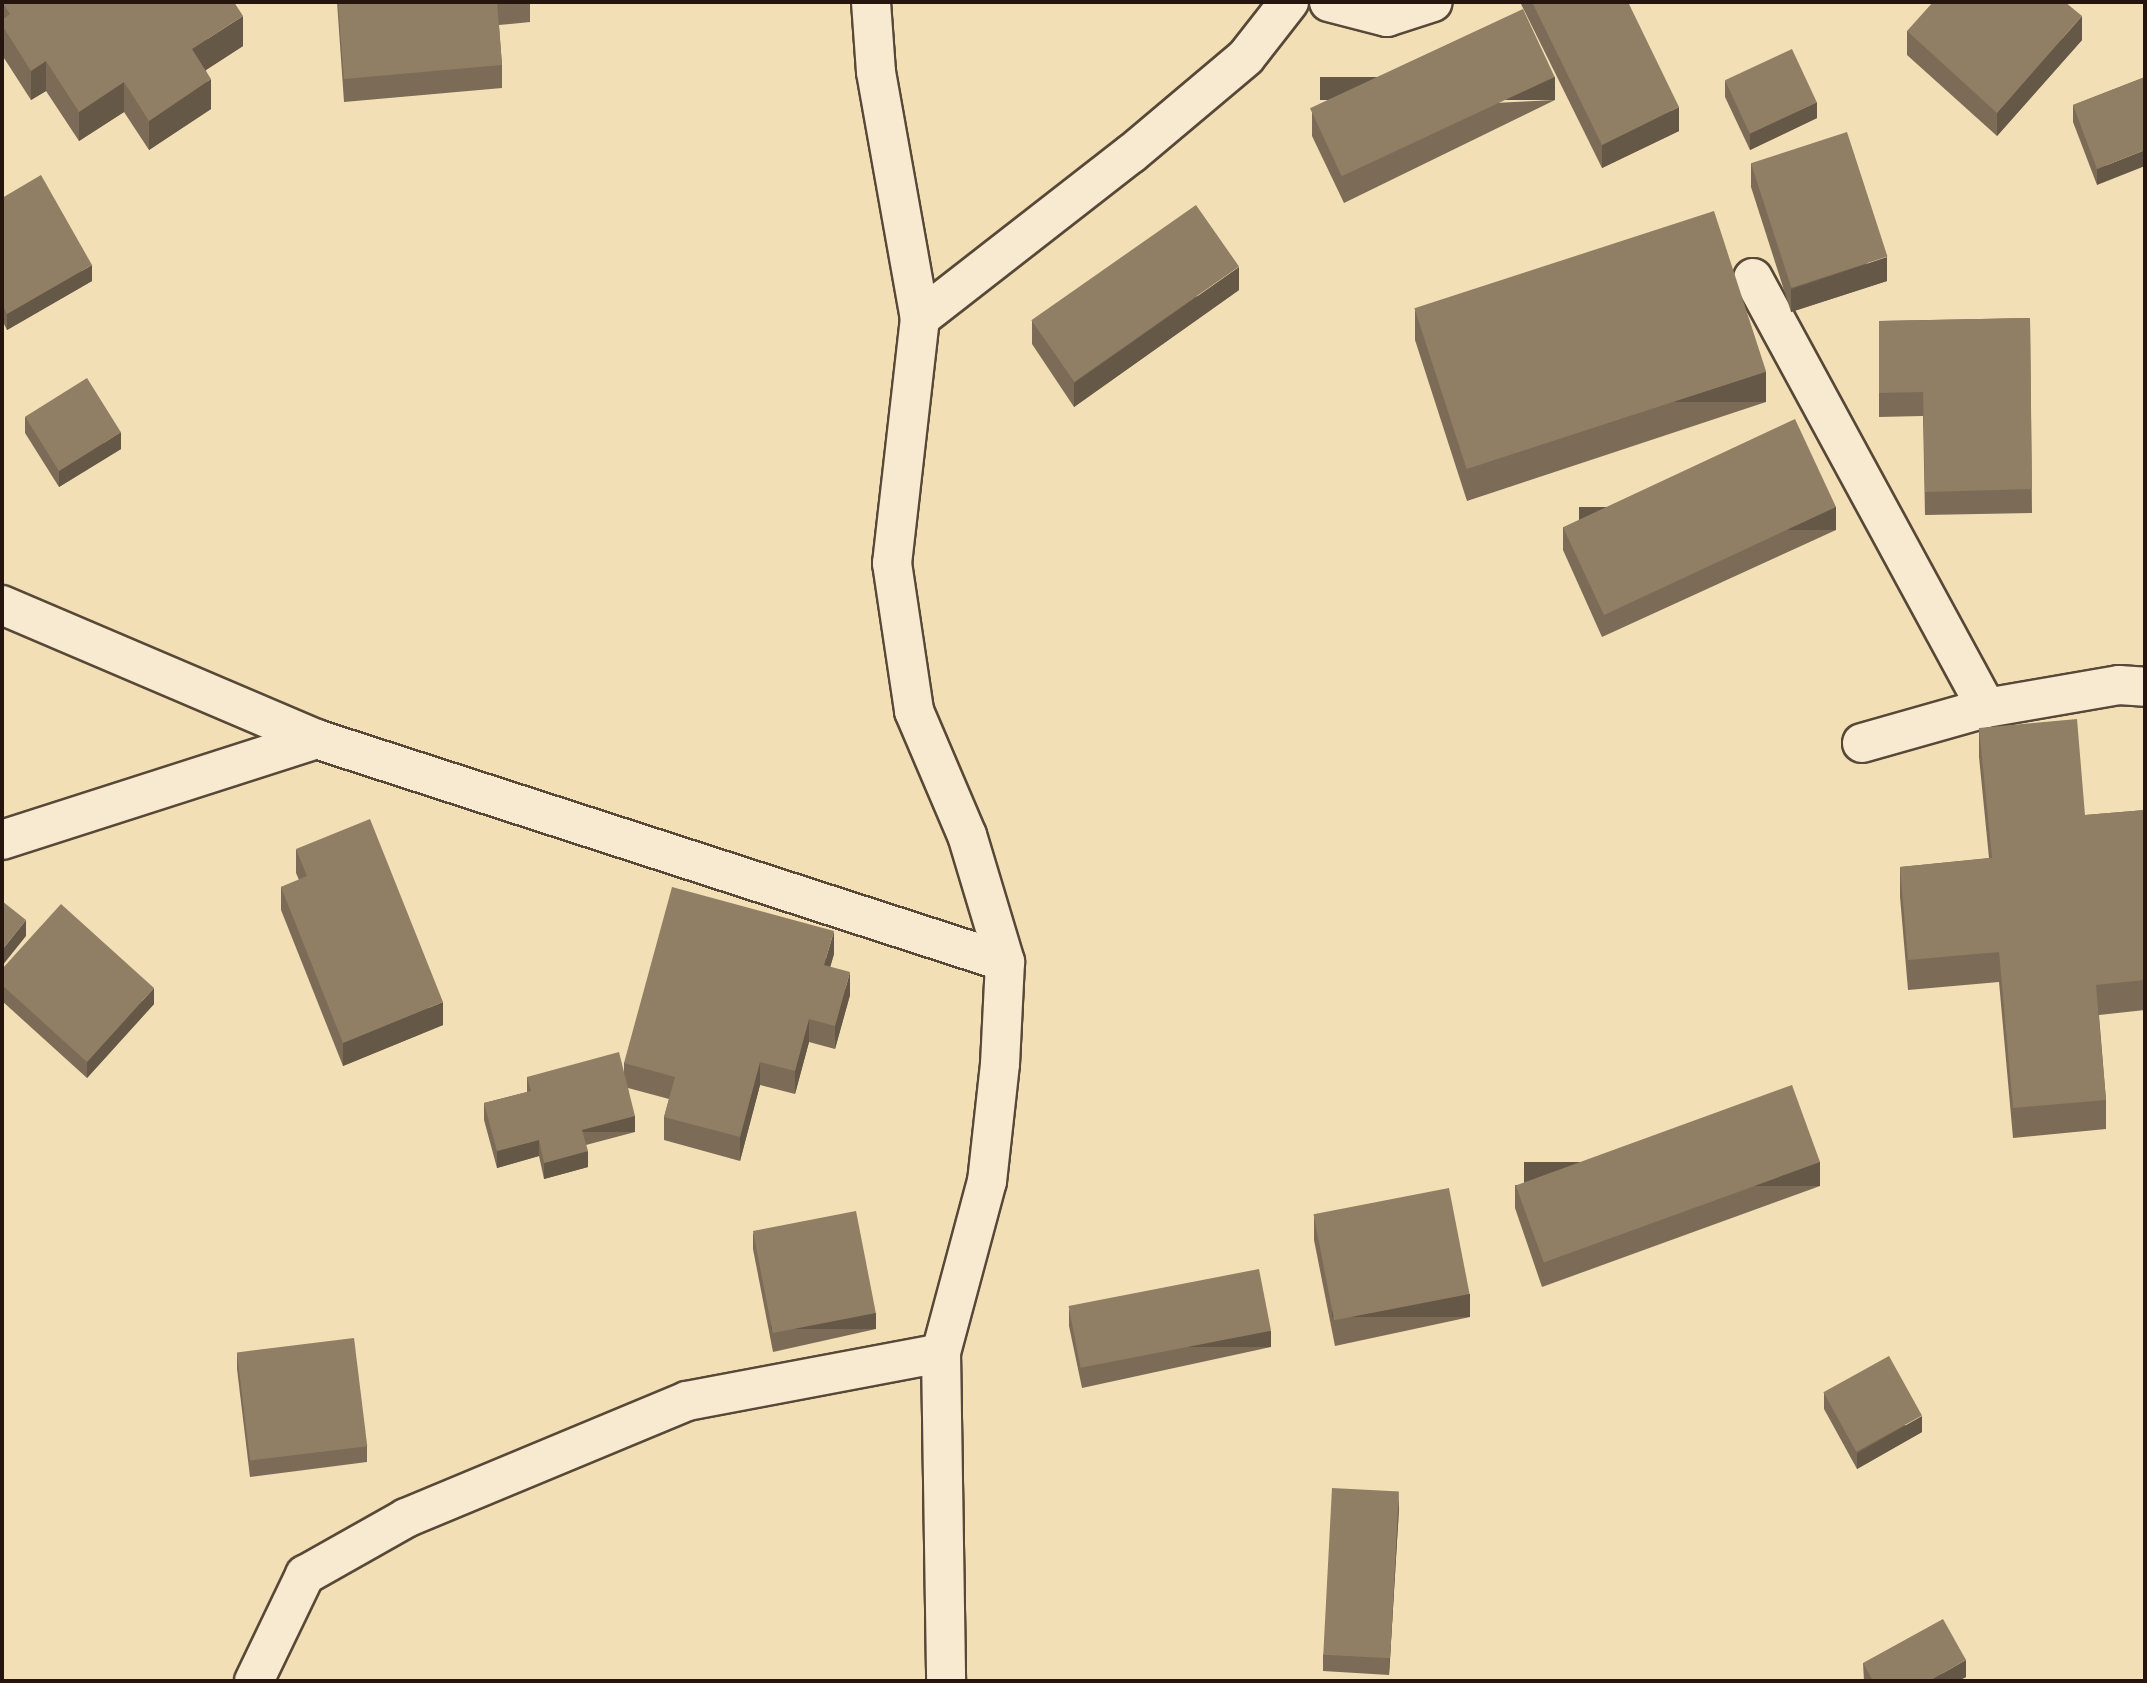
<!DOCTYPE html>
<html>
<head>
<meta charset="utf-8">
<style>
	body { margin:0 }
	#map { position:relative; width:2147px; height:1683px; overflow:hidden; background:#f3dfb6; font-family:"IM FELL Great Primer",serif }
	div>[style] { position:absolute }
	.roads { filter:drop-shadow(2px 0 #584838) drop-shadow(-2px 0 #584838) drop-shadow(0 2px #584838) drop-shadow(0 -2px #584838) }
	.minor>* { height:38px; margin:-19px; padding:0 19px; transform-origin:19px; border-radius:19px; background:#f7ead0 }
	.wall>* { inset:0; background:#7c6c57 }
	.shaded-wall>* { inset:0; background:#655847; transform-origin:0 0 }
	.building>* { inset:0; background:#907e65; transform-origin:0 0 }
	span { translate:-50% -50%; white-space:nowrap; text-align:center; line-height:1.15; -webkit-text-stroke:5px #f7ead0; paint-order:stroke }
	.frame { position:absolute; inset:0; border:4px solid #25150e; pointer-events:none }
</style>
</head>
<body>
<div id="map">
	<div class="roads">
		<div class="minor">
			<div style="left:871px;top:2px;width:70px;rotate:85.9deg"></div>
			<div style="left:876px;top:72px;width:250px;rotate:79.9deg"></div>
			<div style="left:920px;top:318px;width:247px;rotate:96.5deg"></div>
			<div style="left:892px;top:563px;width:150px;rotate:81.5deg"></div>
			<div style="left:914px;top:711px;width:135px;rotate:66.9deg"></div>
			<div style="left:967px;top:835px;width:133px;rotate:73.3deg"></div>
			<div style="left:1005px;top:962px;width:102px;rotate:92.8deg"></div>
			<div style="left:1000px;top:1064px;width:118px;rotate:96.3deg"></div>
			<div style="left:987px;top:1181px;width:178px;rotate:105deg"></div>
			<div style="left:941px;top:1353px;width:328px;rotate:89.1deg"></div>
			<div style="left:1329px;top:2px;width:60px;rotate:14.5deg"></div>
			<div style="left:1387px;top:17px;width:48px;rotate:-18.1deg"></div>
			<div style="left:1753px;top:278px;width:489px;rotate:61.5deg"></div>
			<div style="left:920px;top:318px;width:267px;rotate:-37.9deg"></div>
			<div style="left:1131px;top:154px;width:150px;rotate:-40.1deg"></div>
			<div style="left:1246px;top:57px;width:70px;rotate:-52deg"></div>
			<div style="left:2px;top:605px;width:341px;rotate:23.1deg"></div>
			<div style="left:316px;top:739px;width:724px;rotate:17.93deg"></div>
			<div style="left:1862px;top:743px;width:129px;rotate:-15.8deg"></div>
			<div style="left:1986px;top:708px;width:135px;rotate:-9.8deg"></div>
			<div style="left:2119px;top:685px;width:26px;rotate:4deg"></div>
			<div style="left:2px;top:840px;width:330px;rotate:-17.8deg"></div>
			<div style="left:254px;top:1681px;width:118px;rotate:-64.3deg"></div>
			<div style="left:305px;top:1575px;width:116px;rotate:-29.4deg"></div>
			<div style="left:406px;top:1518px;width:304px;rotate:-22.6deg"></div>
			<div style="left:687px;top:1401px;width:258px;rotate:-10.7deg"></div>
		</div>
	</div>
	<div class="wall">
		<div style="clip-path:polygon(2px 2px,243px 46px,206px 70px,211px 109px,149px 150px,124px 112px,79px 141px,46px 91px,31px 100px,2px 55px)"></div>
		<div style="clip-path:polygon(337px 2px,530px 2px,530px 22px,499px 25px,502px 65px,502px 88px,344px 102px)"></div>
		<div style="clip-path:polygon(1520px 2px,1628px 2px,1679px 131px,1602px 168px)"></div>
		<div style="clip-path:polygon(1907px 31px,2082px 40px,1997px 136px,1907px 55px)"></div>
		<div style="clip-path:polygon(2145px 77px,2097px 185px,2073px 122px,2073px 105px)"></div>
		<div style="clip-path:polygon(1725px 81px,1817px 118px,1750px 150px,1725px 97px)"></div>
		<div style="clip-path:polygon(1555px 100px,1344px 203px,1312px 136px,1312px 112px)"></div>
		<div style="clip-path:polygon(1751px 163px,1887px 281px,1791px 312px,1751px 187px)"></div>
		<div style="clip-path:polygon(2px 198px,92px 281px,7px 330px,2px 320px)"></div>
		<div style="clip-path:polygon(1239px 290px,1074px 407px,1032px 344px,1032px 321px)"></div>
		<div style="clip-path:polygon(1415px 310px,1766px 402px,1467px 501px,1415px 340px)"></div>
		<div style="clip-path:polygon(2030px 318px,2032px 513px,1925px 515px,1923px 416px,1879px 417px,1879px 321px)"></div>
		<div style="clip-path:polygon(25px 417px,121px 449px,59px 487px,25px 433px)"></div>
		<div style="clip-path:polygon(1563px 527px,1836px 530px,1602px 637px,1563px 550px)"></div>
		<div style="clip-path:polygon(1979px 728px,2085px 815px,2145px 810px,2145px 1010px,2099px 1015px,2106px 1100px,2106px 1129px,2013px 1138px,1999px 982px,1908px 990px,1900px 897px,1900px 867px,1989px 858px,1979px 757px)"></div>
		<div style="clip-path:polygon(296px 849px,443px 1025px,343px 1066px,281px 910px,281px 887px,299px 880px,296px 873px)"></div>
		<div style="clip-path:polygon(834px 954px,830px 967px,850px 995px,835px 1049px,809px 1042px,795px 1094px,760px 1085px,740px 1161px,664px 1140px,664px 1117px,669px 1099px,628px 1088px,635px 1132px,586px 1145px,588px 1167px,544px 1179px,539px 1156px,497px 1168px,484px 1120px,484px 1103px,527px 1092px,527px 1077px,624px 1073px,624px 1063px)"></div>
		<div style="clip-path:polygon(2px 969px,154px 1004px,87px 1078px,2px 1001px)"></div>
		<div style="clip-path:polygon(1515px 1185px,1820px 1186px,1542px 1287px,1515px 1208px)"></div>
		<div style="clip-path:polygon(1314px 1217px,1470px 1317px,1335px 1346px,1314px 1240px)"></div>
		<div style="clip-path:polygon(753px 1233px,876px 1329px,773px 1352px,753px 1249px)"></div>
		<div style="clip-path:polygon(1069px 1310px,1271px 1347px,1082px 1388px,1069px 1326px)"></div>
		<div style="clip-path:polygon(237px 1353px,367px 1446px,367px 1462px,250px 1477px,237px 1369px)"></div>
		<div style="clip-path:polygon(1824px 1393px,1922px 1432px,1857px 1469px,1824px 1409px)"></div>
		<div style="clip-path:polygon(1399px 1508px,1389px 1675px,1323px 1671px,1323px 1655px)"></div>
		<div style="clip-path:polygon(1863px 1663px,1966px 1677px,1958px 1681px,1864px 1681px)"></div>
	</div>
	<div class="shaded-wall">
		<div style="clip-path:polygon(243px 16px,243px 46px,192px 79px,192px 49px)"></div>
		<div style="clip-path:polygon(2082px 16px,2082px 40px,1997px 136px,1997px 113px)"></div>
		<div style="clip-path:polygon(46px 61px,46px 91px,31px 100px,31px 71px)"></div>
		<div style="left:1555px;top:77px;width:23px;height:235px;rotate:90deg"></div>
		<div style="clip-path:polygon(211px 79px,211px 109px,149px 150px,149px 121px)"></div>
		<div style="clip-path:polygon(124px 82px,124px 112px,79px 141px,79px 112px)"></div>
		<div style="clip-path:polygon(1817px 102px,1817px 118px,1750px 150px,1750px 133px)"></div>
		<div style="clip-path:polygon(1679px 107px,1679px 131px,1602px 168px,1602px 145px)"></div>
		<div style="clip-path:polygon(2145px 150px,2145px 166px,2097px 185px,2097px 169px)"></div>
		<div style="clip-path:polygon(1887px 257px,1887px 281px,1791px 312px,1791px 289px)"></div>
		<div style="clip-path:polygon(92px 265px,92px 281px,7px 330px,7px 314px)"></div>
		<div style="clip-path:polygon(1239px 267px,1239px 290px,1074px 407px,1074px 383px)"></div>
		<div style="left:1766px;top:372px;width:30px;height:315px;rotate:90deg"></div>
		<div style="clip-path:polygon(121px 432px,121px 449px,59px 487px,59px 471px)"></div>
		<div style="left:1836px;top:507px;width:23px;height:257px;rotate:90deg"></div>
		<div style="clip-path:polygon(26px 920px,26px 936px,2px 966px,2px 950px)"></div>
		<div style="clip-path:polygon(834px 931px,834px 954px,824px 988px,824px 965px)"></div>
		<div style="clip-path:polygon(850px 972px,850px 995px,835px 1049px,835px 1026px)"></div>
		<div style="clip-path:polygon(154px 988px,154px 1004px,87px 1078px,87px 1062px)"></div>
		<div style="clip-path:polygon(443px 1002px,443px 1025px,343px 1066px,343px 1043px)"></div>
		<div style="clip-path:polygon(809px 1019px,809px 1042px,795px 1094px,795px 1071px)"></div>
		<div style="clip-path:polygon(760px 1062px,760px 1085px,740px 1161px,740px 1137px)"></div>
		<div style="left:635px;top:1116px;width:16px;height:55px;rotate:90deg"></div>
		<div style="clip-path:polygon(539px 1140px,539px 1156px,497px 1168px,497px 1151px)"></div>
		<div style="clip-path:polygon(588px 1151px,588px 1167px,544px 1179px,544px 1163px)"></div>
		<div style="left:1820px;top:1162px;width:24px;height:296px;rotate:90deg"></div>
		<div style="left:1470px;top:1294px;width:23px;height:138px;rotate:90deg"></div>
		<div style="left:876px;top:1313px;width:16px;height:105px;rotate:90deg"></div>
		<div style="left:1271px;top:1331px;width:16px;height:193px;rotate:90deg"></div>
		<div style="clip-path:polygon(1922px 1416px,1922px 1432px,1857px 1469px,1857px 1453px)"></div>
		<div style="clip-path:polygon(1399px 1491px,1399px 1508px,1389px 1675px,1389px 1658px)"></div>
		<div style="clip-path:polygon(1966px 1660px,1966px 1677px,1958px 1681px,1929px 1681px)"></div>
	</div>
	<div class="building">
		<div style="clip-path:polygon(2px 2px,234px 2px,243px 16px,192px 49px,211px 79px,149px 121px,124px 82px,79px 112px,46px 61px,31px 71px,2px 25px,2px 20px,10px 14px)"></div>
		<div style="clip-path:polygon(338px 2px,499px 2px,497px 2px,502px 65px,344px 79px)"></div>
		<div style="clip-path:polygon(1532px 2px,1628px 2px,1679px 107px,1602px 145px)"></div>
		<div style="clip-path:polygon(1933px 2px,2065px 2px,2082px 16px,1997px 113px,1907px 31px)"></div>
		<div style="left:1523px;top:9px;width:75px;height:235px;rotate:65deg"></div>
		<div style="left:1792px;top:49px;width:59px;height:74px;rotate:65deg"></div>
		<div style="clip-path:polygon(2145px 77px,2145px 150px,2097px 169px,2073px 105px)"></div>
		<div style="left:1847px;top:132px;width:131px;height:101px;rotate:72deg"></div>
		<div style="clip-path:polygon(41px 175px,92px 265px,7px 314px,2px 304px,2px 198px)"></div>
		<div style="left:1196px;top:205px;width:75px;height:201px;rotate:55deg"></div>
		<div style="left:1714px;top:211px;width:169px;height:315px;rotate:72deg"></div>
		<div style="clip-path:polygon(2030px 318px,2032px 489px,1925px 492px,1923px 392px,1879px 393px,1879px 321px)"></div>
		<div style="left:87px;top:378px;width:64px;height:73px;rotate:58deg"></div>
		<div style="left:1795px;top:419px;width:97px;height:256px;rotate:65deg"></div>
		<div style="clip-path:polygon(2077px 719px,2085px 815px,2145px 810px,2145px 980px,2096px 985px,2106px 1100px,2013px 1108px,1999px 952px,1908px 960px,1900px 867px,1992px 858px,1979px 728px)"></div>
		<div style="clip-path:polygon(370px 819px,443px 1002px,343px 1043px,281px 887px,307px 876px,296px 849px)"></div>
		<div style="clip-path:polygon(672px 887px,834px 931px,824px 965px,850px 972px,835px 1026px,809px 1019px,795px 1071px,760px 1062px,740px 1137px,664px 1117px,675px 1077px,624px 1063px)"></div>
		<div style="clip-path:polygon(2px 901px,26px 920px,2px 950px)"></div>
		<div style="clip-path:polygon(61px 904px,154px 988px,87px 1062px,2px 985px,2px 969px)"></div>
		<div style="clip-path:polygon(619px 1052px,635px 1116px,582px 1130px,588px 1151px,544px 1163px,539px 1140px,497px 1151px,484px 1103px,531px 1091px,527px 1077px)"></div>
		<div style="left:1792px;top:1085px;width:82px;height:294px;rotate:70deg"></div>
		<div style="left:1449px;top:1188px;width:108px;height:138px;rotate:79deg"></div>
		<div style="left:856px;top:1211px;width:104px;height:105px;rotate:79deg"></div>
		<div style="left:1259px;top:1269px;width:63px;height:194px;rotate:79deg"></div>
		<div style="left:354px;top:1338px;width:109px;height:118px;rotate:83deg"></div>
		<div style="left:1889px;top:1356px;width:68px;height:75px;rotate:61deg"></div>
		<div style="left:1332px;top:1488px;width:67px;height:167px;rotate:3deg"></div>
		<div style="clip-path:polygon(1943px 1619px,1966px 1660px,1929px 1681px,1873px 1681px,1863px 1663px)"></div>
	</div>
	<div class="frame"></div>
</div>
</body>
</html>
